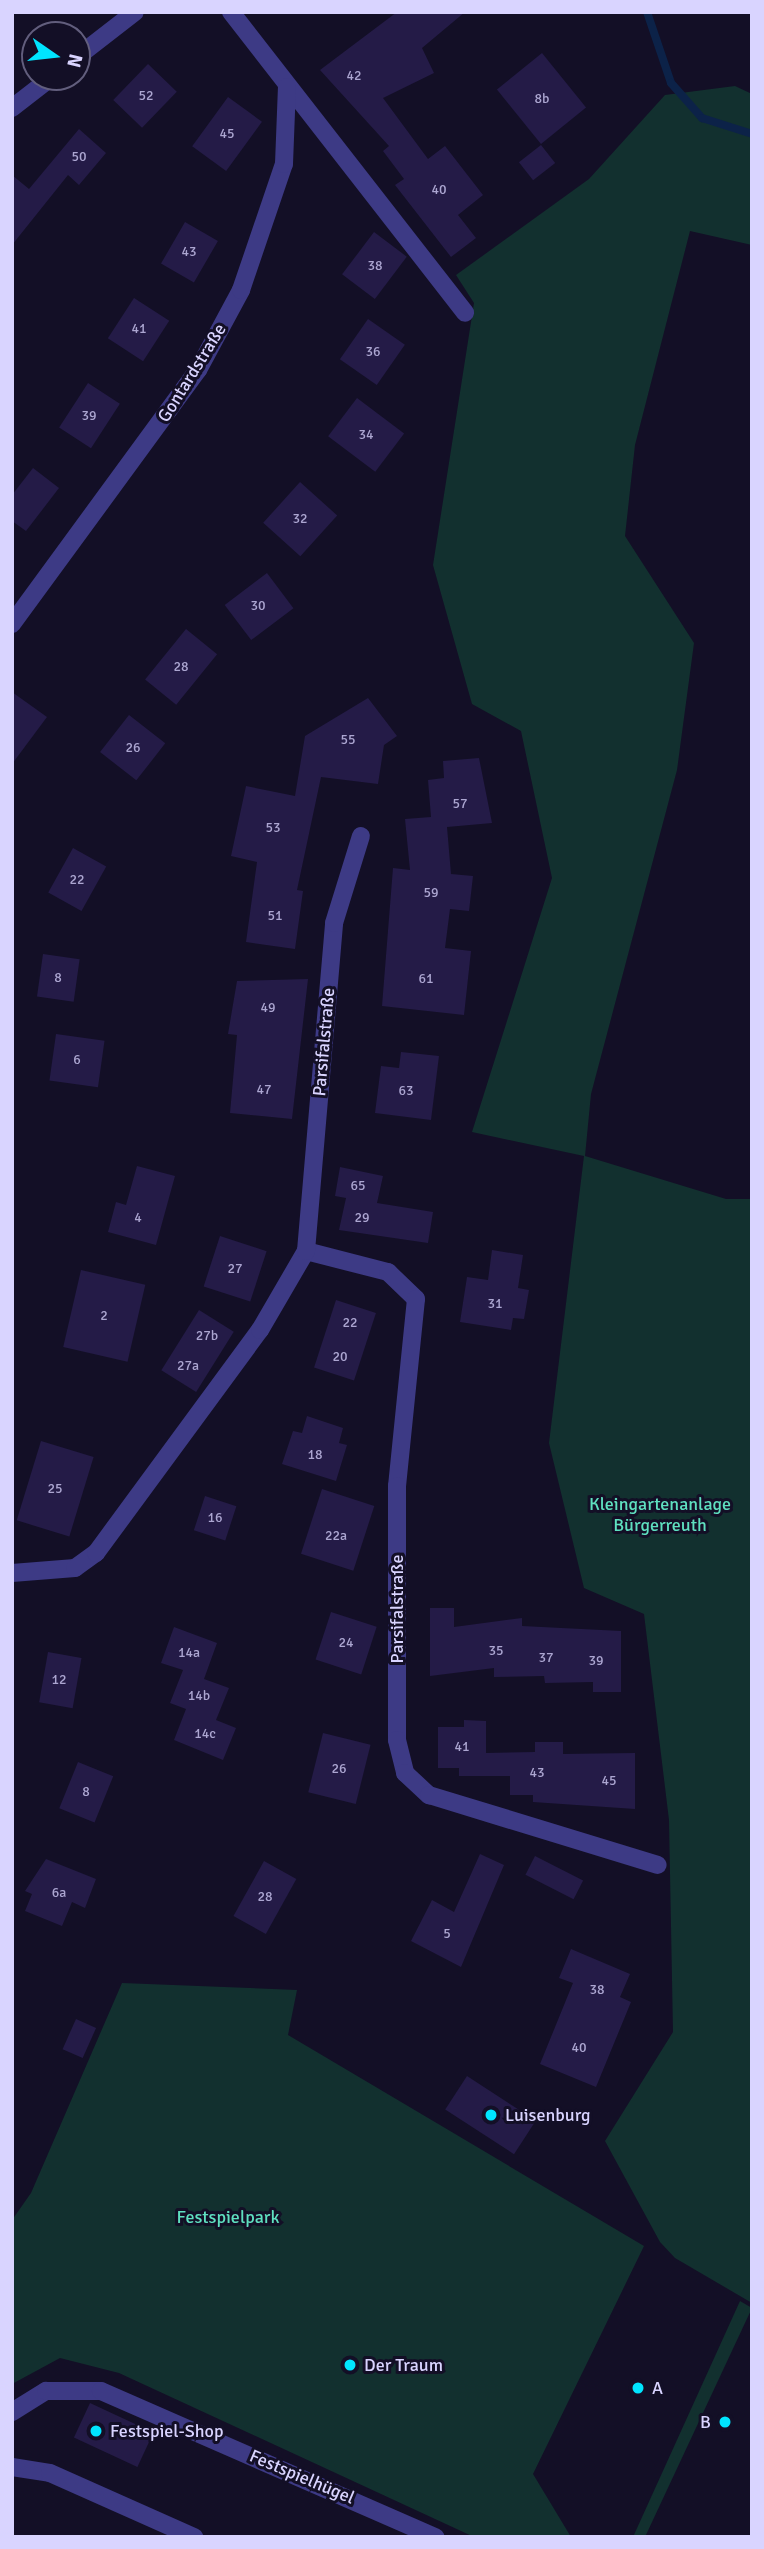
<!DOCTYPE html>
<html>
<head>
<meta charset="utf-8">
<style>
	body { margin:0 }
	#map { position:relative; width:764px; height:2549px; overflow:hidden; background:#130f26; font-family:Signika,sans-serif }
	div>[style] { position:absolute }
	.green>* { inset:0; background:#12302f }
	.stream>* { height:8px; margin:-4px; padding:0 4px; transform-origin:4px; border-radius:4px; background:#0c2248 }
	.building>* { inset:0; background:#241b47; transform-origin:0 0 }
	.street>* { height:18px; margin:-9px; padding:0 9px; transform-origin:9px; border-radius:9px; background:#3d3a85 }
	.dots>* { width:19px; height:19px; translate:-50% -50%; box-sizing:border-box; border:4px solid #130f26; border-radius:50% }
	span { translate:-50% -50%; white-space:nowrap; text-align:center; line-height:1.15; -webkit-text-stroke:6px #130f26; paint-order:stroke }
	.number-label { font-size:14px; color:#aca6d1 }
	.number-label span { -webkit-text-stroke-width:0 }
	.street-label { font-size:18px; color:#d9d4ff }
	.park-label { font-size:18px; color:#5fe0c0 }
	.poi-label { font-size:18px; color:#d9d4ff }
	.left { translate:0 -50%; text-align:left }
	.right { translate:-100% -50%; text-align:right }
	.frame { position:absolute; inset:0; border:14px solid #d9d4ff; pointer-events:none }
	.north { position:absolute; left:21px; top:21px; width:70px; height:70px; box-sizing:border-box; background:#130f26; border:2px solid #625e7d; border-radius:50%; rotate:104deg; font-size:19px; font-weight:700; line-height:28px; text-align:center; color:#d9d4ff }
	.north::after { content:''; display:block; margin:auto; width:24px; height:32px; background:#00e5ff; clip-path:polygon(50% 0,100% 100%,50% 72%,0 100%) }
</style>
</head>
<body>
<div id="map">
	<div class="green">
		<div style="clip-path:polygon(735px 86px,752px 94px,752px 245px,690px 231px,635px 445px,625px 536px,694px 643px,677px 770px,591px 1094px,585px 1156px,726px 1199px,752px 1199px,752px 2303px,675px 2258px,660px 2242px,605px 2141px,673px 2032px,669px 1820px,644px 1614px,584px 1588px,549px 1443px,584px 1156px,472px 1132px,552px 878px,521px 731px,472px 704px,433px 565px,474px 303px,456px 275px,589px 179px,665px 95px)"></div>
		<div style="clip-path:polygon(122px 1983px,297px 1990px,288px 2035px,644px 2246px,533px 2474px,571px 2537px,474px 2537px,119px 2373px,60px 2358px,12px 2384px,12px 2220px,31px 2193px)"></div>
		<div style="clip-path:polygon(740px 2301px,752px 2308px,645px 2537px,633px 2537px)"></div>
	</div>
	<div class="stream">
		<div style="left:647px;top:12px;width:75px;rotate:71.3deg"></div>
		<div style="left:671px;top:83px;width:47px;rotate:48.5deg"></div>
		<div style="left:702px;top:118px;width:52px;rotate:17.7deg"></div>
	</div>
	<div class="building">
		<div style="clip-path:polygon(397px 12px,465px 12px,422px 48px,434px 73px,383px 98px,428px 159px,445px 146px,483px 195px,458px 215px,476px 238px,451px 257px,395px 185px,404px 179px,383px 151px,389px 146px,320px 70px)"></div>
		<div style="left:542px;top:53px;width:70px;height:58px;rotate:51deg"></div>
		<div style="left:148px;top:64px;width:40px;height:50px;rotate:44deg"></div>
		<div style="left:228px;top:97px;width:42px;height:61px;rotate:36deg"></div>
		<div style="clip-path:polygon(79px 129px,106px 153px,79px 185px,68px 175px,12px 245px,12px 175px,29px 189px)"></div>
		<div style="left:541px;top:145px;width:23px;height:28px;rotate:52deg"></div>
		<div style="left:185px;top:222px;width:38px;height:48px;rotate:30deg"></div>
		<div style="left:374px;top:232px;width:41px;height:53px;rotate:37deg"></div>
		<div style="left:134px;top:298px;width:42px;height:48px;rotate:33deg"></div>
		<div style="left:368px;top:319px;width:45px;height:49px;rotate:35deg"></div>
		<div style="left:88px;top:383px;width:38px;height:53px;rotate:33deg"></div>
		<div style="left:357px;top:398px;width:59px;height:48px;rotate:37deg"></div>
		<div style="clip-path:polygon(33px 468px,59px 488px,26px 531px,12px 521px,12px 495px)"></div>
		<div style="left:300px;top:482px;width:50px;height:55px;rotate:42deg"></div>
		<div style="left:267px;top:573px;width:44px;height:53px;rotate:53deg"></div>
		<div style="left:186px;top:629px;width:40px;height:65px;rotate:39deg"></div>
		<div style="clip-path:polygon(12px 692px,47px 717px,12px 764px)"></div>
		<div style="clip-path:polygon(368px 698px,397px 736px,384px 745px,378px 784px,321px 777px,297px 890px,303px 891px,295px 949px,246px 942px,257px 862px,231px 856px,246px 786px,295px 796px,305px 736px)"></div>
		<div style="left:129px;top:715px;width:46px;height:47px;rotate:38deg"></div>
		<div style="clip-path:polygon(479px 758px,492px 823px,447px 827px,451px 874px,473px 876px,469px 911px,450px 909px,445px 948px,471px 951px,464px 1015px,382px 1006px,393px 868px,410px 870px,405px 819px,431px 817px,428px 780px,444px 778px,443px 761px)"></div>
		<div style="left:73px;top:848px;width:38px;height:51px;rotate:29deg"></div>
		<div style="left:43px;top:954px;width:37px;height:43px;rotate:8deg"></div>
		<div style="clip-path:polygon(308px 979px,292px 1119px,230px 1113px,237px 1035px,228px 1034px,237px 981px)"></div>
		<div style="left:56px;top:1034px;width:49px;height:47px;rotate:8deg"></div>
		<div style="clip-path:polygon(401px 1052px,439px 1056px,431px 1120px,375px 1113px,381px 1066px,399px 1068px)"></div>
		<div style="clip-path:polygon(137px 1166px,175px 1176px,156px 1245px,108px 1232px,116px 1202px,126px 1205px)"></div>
		<div style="clip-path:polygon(340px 1167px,383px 1176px,377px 1203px,433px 1212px,428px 1243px,339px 1230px,346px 1198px,335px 1196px)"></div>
		<div style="left:220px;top:1236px;width:49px;height:53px;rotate:18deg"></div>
		<div style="clip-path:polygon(492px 1250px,523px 1255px,518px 1288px,529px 1290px,524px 1319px,513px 1318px,511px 1330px,460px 1322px,467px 1277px,488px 1280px)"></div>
		<div style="left:81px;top:1270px;width:66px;height:79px;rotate:13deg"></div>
		<div style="left:336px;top:1300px;width:42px;height:71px;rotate:18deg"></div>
		<div style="left:199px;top:1310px;width:41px;height:71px;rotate:32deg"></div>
		<div style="clip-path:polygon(307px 1416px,343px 1428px,339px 1443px,347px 1445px,336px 1481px,282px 1464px,293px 1431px,302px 1433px)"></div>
		<div style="left:41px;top:1441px;width:55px;height:83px;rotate:17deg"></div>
		<div style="left:322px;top:1489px;width:55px;height:68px;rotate:18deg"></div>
		<div style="left:205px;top:1496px;width:33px;height:36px;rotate:18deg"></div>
		<div style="clip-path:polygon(430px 1608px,454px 1608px,454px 1627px,522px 1618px,522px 1626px,621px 1631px,621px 1692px,593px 1692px,593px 1682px,545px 1683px,544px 1676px,494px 1677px,494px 1668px,430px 1676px)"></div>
		<div style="left:331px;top:1612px;width:48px;height:50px;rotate:18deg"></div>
		<div style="clip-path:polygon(174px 1627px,217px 1643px,204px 1679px,229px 1688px,216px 1720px,236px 1728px,223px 1760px,174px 1740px,186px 1709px,170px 1703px,183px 1670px,161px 1663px)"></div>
		<div style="left:48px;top:1652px;width:34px;height:51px;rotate:10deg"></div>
		<div style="clip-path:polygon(464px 1720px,486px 1721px,486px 1753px,535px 1752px,535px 1742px,563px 1742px,563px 1754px,635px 1753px,635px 1809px,533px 1802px,533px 1795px,510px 1795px,510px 1776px,459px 1776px,459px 1768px,438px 1768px,438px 1727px,464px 1727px)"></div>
		<div style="left:323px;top:1733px;width:49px;height:61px;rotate:14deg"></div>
		<div style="left:78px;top:1762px;width:38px;height:50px;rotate:22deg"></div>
		<div style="clip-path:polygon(480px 1854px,504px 1865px,461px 1967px,411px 1941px,432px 1900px,454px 1912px)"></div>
		<div style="left:535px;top:1856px;width:54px;height:21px;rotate:27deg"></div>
		<div style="clip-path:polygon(46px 1859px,96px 1879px,85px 1908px,72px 1902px,62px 1926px,25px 1911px,32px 1894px,25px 1891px)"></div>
		<div style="left:264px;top:1861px;width:37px;height:63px;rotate:29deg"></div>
		<div style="clip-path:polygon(571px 1949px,630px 1974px,620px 1997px,631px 2002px,596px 2087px,540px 2064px,573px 1983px,559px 1978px)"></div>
		<div style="left:76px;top:2019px;width:22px;height:33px;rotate:24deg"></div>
		<div style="left:467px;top:2076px;width:82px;height:40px;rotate:33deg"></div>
		<div style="left:90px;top:2403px;width:70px;height:38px;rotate:25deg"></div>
	</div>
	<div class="street">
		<div style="left:231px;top:12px;width:381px;rotate:52.1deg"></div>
		<div style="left:77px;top:57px;width:73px;rotate:-37.8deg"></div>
		<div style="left:12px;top:108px;width:51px;rotate:-37.8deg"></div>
		<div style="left:12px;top:624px;width:315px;rotate:-53.8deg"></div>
		<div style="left:198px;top:370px;width:91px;rotate:-61.7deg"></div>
		<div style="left:241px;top:290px;width:133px;rotate:-71.2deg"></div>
		<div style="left:284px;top:164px;width:77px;rotate:-87.8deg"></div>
		<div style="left:306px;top:1251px;width:85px;rotate:14.4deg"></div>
		<div style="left:388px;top:1272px;width:39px;rotate:44deg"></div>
		<div style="left:416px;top:1299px;width:188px;rotate:95.8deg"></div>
		<div style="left:397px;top:1486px;width:254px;rotate:90deg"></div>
		<div style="left:397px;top:1740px;width:34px;rotate:76deg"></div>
		<div style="left:405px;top:1773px;width:33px;rotate:43deg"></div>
		<div style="left:429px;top:1795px;width:239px;rotate:17deg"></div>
		<div style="left:12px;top:1573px;width:63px;rotate:-4.5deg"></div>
		<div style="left:75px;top:1568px;width:26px;rotate:-36deg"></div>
		<div style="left:96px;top:1553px;width:277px;rotate:-53.7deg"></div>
		<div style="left:260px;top:1330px;width:91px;rotate:-59.8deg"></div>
		<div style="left:306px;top:1251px;width:329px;rotate:-85.1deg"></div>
		<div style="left:334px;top:923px;width:91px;rotate:-72.8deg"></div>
		<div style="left:12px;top:2412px;width:40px;rotate:-32deg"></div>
		<div style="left:46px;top:2391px;width:55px"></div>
		<div style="left:101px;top:2391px;width:365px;rotate:23.6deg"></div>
		<div style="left:12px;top:2467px;width:38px;rotate:9deg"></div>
		<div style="left:50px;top:2473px;width:158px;rotate:24deg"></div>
	</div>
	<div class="dots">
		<div style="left:491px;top:2115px;background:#00e5ff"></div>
		<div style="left:350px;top:2365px;background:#00e5ff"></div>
		<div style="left:638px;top:2388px;background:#00e5ff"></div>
		<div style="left:725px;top:2422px;background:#00e5ff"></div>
		<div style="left:96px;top:2431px;background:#00e5ff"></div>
	</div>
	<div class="number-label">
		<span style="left:354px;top:76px">42</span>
		<span style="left:146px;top:96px">52</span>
		<span style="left:542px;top:99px">8b</span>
		<span style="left:227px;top:134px">45</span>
		<span style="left:79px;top:157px">50</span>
		<span style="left:439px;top:190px">40</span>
		<span style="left:189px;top:252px">43</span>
		<span style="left:375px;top:266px">38</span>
		<span style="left:139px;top:329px">41</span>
		<span style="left:373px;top:352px">36</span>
		<span style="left:89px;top:416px">39</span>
		<span style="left:366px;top:435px">34</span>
		<span style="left:300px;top:519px">32</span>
		<span style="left:258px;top:606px">30</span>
		<span style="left:181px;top:667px">28</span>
		<span style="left:348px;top:740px">55</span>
		<span style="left:133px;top:748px">26</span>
		<span style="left:460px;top:804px">57</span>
		<span style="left:273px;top:828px">53</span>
		<span style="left:77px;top:880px">22</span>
		<span style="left:431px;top:893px">59</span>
		<span style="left:275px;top:916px">51</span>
		<span style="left:58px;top:978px">8</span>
		<span style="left:426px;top:979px">61</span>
		<span style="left:268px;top:1008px">49</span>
		<span style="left:77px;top:1060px">6</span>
		<span style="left:264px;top:1090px">47</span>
		<span style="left:406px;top:1091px">63</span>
		<span style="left:358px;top:1186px">65</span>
		<span style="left:138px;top:1218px">4</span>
		<span style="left:362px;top:1218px">29</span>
		<span style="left:235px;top:1269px">27</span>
		<span style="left:495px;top:1304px">31</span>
		<span style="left:104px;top:1316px">2</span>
		<span style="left:350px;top:1323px">22</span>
		<span style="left:207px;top:1336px">27b</span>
		<span style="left:340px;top:1357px">20</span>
		<span style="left:188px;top:1366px">27a</span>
		<span style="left:315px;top:1455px">18</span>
		<span style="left:55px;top:1489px">25</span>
		<span style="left:215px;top:1518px">16</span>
		<span style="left:336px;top:1536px">22a</span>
		<span style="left:346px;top:1643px">24</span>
		<span style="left:496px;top:1651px">35</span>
		<span style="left:189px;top:1653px">14a</span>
		<span style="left:546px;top:1658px">37</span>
		<span style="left:596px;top:1661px">39</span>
		<span style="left:59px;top:1680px">12</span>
		<span style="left:199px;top:1696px">14b</span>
		<span style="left:205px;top:1734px">14c</span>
		<span style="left:462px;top:1747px">41</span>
		<span style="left:339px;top:1769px">26</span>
		<span style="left:537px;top:1773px">43</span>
		<span style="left:609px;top:1781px">45</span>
		<span style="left:86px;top:1792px">8</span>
		<span style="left:59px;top:1893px">6a</span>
		<span style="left:265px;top:1897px">28</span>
		<span style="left:447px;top:1934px">5</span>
		<span style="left:597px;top:1990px">38</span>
		<span style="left:579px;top:2048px">40</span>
	</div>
	<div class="street-label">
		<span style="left:192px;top:373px;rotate:-58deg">Gontardstraße</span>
		<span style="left:324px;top:1042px;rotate:-85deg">Parsifalstraße</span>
		<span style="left:397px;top:1609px;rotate:-90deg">Parsifalstraße</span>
		<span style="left:302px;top:2477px;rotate:23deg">Festspielhügel</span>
	</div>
	<div class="park-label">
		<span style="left:660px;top:1515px">Kleingartenanlage<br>Bürgerreuth</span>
		<span style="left:228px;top:2217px">Festspielpark</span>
	</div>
	<div class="poi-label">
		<span class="left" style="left:505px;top:2115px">Luisenburg</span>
		<span class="left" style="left:364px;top:2365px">Der Traum</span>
		<span class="left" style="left:652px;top:2388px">A</span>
		<span class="right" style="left:711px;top:2422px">B</span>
		<span class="left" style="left:110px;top:2431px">Festspiel-Shop</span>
	</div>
	<div class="frame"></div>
	<div class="north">N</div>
</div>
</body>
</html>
